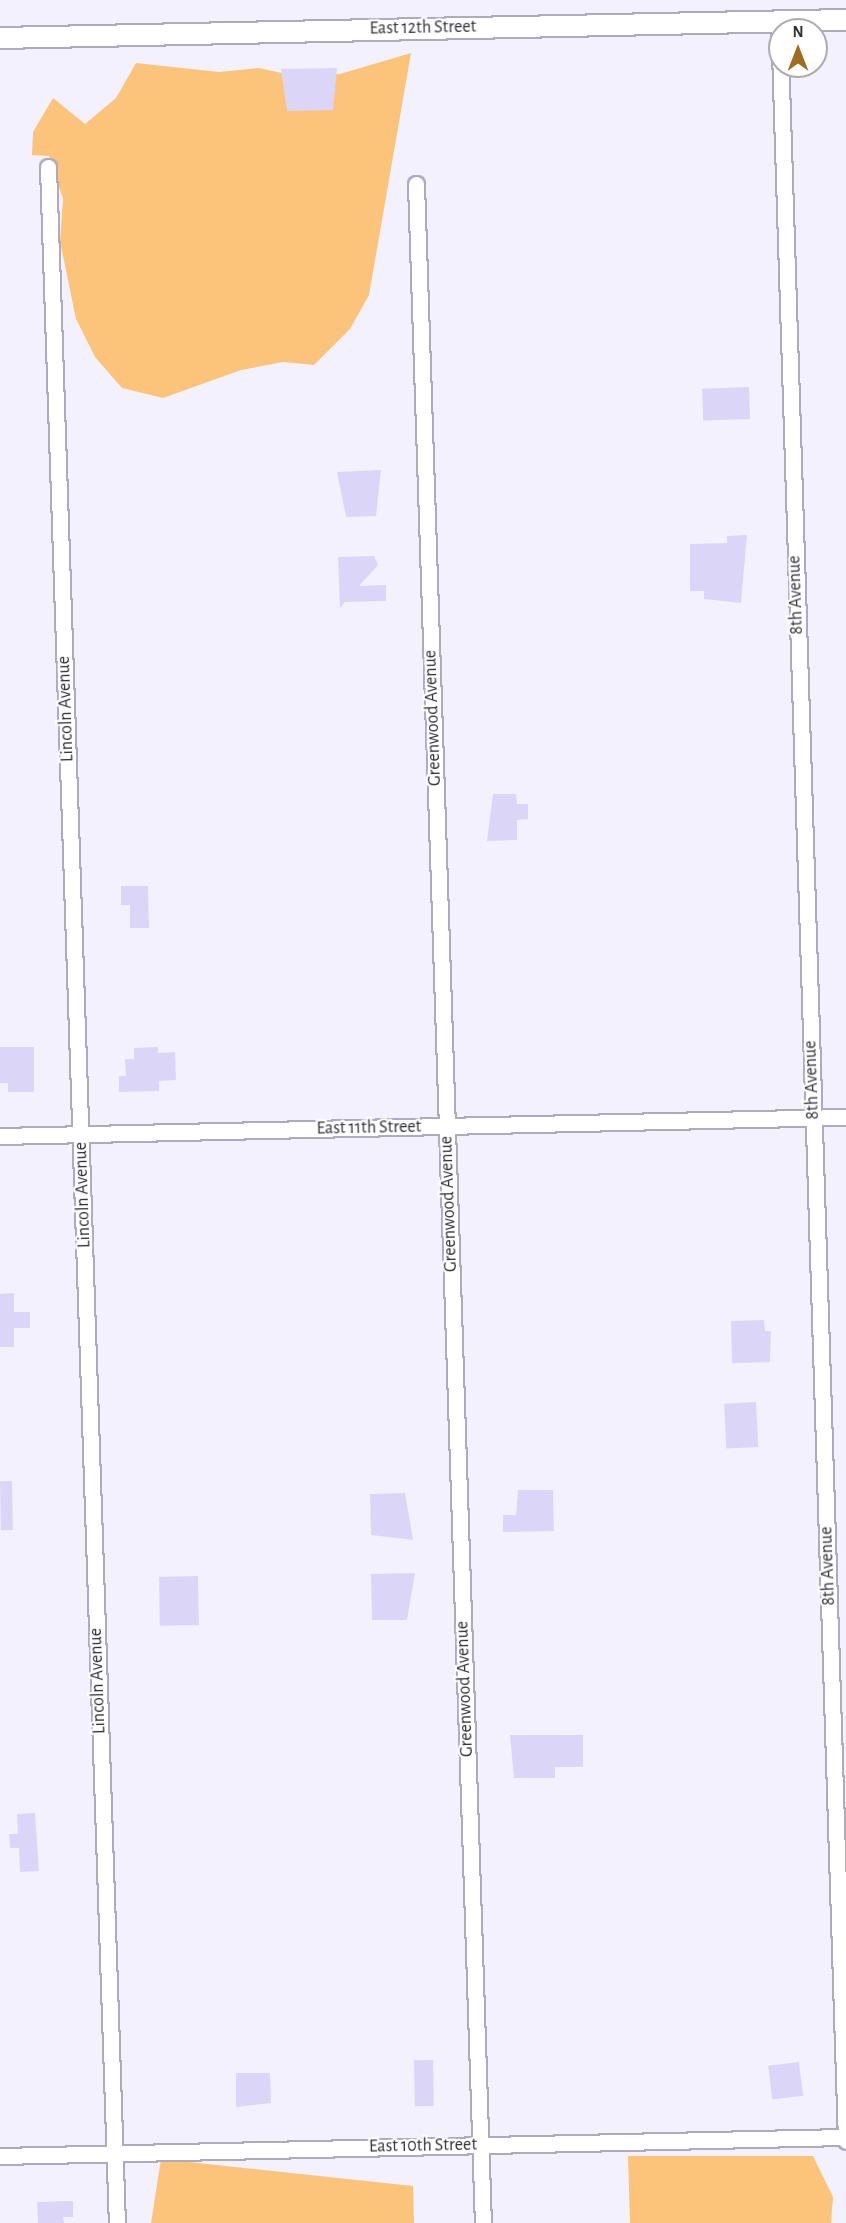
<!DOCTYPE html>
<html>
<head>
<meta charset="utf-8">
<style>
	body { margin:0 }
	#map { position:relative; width:846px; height:2223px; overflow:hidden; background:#f3f1fd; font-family:"Alegreya Sans",sans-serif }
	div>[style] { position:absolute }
	.green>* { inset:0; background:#fcc37a }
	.building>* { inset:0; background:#dbd6f8; transform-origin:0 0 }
	.roads { filter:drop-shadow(2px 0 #aeabbd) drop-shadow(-2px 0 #aeabbd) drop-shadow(0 2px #aeabbd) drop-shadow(0 -2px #aeabbd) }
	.minor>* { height:15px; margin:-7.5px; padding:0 7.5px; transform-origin:7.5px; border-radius:7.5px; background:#fff }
	.tertiary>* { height:20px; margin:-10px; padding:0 10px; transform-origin:10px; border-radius:10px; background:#fff }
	span { translate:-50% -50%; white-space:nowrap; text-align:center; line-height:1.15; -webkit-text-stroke:4.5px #fff; paint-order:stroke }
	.street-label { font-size:18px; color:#302f36 }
	.north { position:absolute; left:768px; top:18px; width:60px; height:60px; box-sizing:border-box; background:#fff; border:2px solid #acacaf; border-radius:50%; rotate:0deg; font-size:16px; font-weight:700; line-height:24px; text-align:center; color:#302f36 }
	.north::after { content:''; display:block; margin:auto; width:21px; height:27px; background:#9f6d22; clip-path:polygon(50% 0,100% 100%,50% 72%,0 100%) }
</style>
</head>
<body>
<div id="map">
	<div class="green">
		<div style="clip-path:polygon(411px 53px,369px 295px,350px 329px,314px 365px,283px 362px,241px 370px,163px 398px,122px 388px,95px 357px,76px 319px,60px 241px,63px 199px,49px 156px,32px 155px,33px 132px,53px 98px,85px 124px,116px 98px,136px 63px,219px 72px,259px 68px,300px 77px,340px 74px)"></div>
		<div style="clip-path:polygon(628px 2156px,813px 2156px,833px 2197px,831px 2223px,630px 2223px)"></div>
		<div style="clip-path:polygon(161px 2159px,413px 2186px,414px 2223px,151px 2223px)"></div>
	</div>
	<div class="building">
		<div style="clip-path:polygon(337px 68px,333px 110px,287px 111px,281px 69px)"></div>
		<div style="left:749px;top:387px;width:32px;height:47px;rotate:88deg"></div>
		<div style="clip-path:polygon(381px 470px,376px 516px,346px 517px,337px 472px)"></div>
		<div style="clip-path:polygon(747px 535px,741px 603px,704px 599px,704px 591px,690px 591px,690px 544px,727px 543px,727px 536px)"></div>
		<div style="clip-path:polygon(374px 556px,378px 565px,359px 586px,386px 585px,386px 601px,345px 602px,340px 608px,338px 557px)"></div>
		<div style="clip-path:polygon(493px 794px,516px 794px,517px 804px,528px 804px,528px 819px,517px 820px,517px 840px,487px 841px)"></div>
		<div style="clip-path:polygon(121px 886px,148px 886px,149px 928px,130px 928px,130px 905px,121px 905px)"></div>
		<div style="clip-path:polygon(0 1047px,34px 1047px,34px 1092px,8px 1092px,8px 1083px,0 1083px)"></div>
		<div style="clip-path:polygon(158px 1047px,158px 1053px,175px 1052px,176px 1080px,159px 1081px,159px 1091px,119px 1092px,119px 1076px,126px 1076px,125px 1059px,134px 1059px,134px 1048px)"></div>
		<div style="clip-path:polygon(14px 1293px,14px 1312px,30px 1312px,30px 1328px,14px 1328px,14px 1347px,0 1347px,0 1294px)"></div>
		<div style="clip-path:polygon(764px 1320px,765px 1331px,771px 1331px,770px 1362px,732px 1363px,731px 1321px)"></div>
		<div style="left:756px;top:1402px;width:45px;height:32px;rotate:87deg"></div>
		<div style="left:12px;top:1481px;width:49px;height:12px;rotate:89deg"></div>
		<div style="clip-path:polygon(518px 1490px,553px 1490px,554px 1531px,503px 1532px,503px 1515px,516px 1515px)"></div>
		<div style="clip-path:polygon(405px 1493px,413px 1540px,371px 1535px,370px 1494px)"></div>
		<div style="clip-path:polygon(415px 1573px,407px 1620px,372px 1620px,371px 1574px)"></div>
		<div style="left:198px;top:1576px;width:49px;height:39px;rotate:89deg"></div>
		<div style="clip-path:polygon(510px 1735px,583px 1735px,583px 1767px,555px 1767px,555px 1778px,514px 1778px)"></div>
		<div style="clip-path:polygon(35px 1813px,39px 1871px,20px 1872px,19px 1848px,10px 1848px,9px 1834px,18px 1834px,17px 1814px)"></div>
		<div style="left:433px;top:2060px;width:46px;height:19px;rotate:89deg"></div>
		<div style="left:799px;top:2062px;width:34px;height:31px;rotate:83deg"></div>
		<div style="clip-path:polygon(236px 2073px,270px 2073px,271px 2103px,236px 2107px)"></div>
		<div style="clip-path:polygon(73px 2201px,73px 2217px,63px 2217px,64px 2223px,38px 2223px,37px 2202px)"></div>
	</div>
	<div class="roads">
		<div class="minor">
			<div style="left:779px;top:20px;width:2122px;rotate:88.19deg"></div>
			<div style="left:48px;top:167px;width:2057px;rotate:88.08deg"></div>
			<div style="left:416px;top:184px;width:2040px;rotate:88.12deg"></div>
			<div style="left:0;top:1136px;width:846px;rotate:-1.29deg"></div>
			<div style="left:0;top:2156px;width:846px;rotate:-1.29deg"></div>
		</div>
		<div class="tertiary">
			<div style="left:0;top:38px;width:846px;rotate:-1.22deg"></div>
		</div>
	</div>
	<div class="street-label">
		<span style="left:423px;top:28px;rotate:-1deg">East 12th Street</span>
		<span style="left:796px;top:595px;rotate:-92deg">8th Avenue</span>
		<span style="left:66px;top:709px;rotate:-92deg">Lincoln Avenue</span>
		<span style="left:433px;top:718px;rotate:-92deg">Greenwood Avenue</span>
		<span style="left:812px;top:1080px;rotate:-92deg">8th Avenue</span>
		<span style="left:369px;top:1128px;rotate:-1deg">East 11th Street</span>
		<span style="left:83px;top:1195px;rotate:-92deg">Lincoln Avenue</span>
		<span style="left:449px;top:1204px;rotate:-92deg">Greenwood Avenue</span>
		<span style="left:828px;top:1566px;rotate:-92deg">8th Avenue</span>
		<span style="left:98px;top:1681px;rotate:-92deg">Lincoln Avenue</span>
		<span style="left:465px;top:1689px;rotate:-92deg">Greenwood Avenue</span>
		<span style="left:423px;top:2146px;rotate:-1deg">East 10th Street</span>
	</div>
	<div class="north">N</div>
</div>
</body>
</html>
